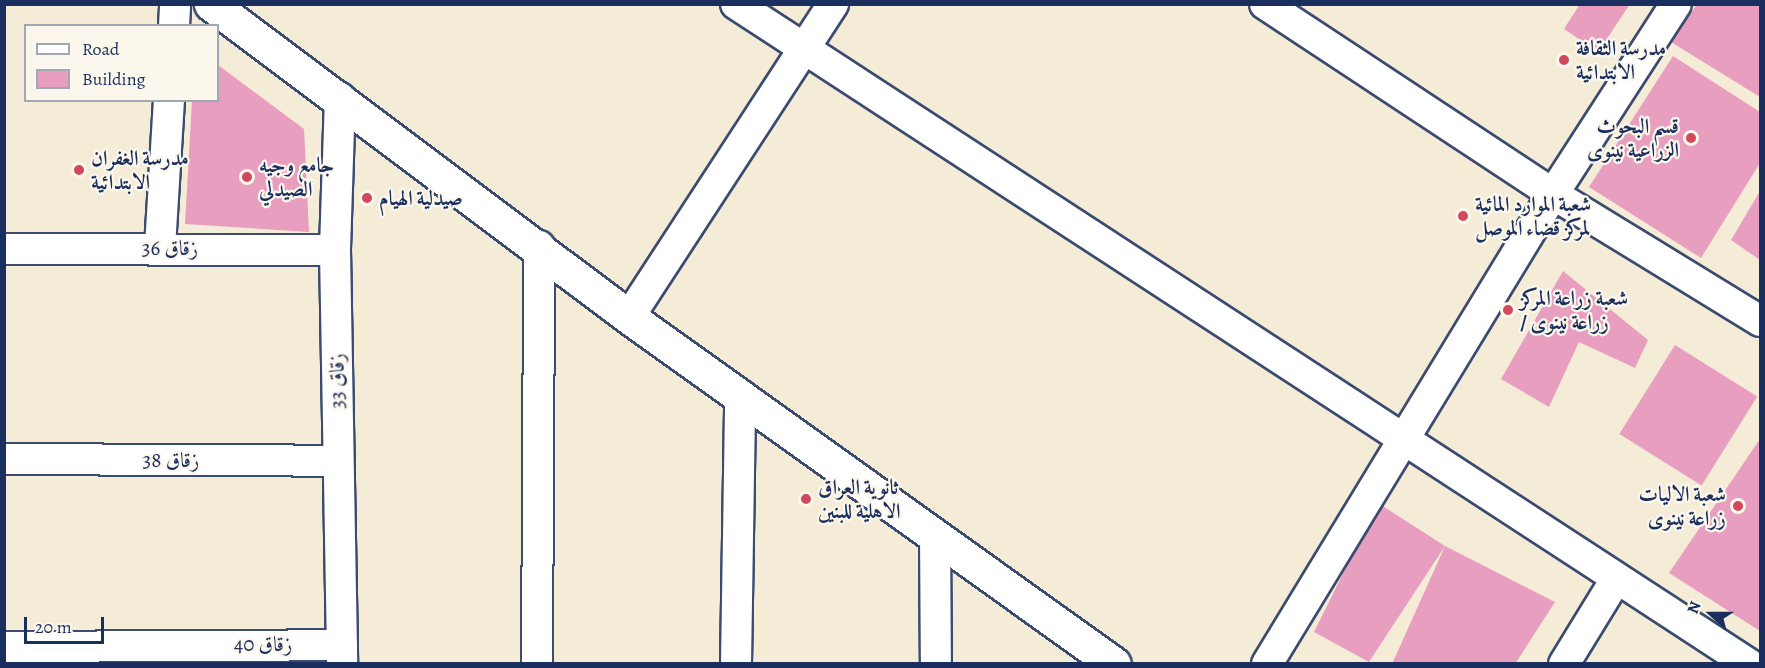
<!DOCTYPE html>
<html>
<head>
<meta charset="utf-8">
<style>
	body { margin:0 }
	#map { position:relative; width:1765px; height:668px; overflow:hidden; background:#f5ecd7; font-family:Alegreya,Amiri,serif }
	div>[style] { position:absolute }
	.building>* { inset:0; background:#e89ebf; transform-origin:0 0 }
	.roads { filter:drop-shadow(2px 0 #3c4b70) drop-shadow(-2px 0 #3c4b70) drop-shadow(0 2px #3c4b70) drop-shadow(0 -2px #3c4b70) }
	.minor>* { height:30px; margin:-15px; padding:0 15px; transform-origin:15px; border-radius:15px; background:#fff }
	.tertiary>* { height:33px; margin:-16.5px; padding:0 16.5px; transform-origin:16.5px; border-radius:16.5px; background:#fff }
	.dots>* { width:16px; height:16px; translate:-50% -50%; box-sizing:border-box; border:3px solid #fbf7ec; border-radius:50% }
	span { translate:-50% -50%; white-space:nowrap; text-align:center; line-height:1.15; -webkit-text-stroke:4.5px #fbf7ec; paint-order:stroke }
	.poi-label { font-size:21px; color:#1b2f5e; font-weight:700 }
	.left { translate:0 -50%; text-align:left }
	.right { translate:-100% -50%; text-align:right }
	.street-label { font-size:21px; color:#1b2f5e }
	.frame { position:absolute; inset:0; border:6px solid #1b2f5e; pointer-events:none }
	.legend { position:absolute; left:24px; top:24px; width:195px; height:78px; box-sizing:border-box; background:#fbf7ec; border:2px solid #a1a7b3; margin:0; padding:8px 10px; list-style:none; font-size:18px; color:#1b2f5e }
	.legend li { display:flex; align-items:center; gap:12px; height:30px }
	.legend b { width:30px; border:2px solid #a1a7b3 }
	.north { position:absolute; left:1681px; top:584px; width:60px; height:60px; -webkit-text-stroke:4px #fbf7ec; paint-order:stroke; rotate:291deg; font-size:16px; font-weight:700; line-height:24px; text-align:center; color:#1b2f5e }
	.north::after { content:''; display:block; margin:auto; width:21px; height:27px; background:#1b2f5e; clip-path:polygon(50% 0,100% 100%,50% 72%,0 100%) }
	.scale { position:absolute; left:24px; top:617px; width:80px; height:27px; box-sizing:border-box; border:3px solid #1b2f5e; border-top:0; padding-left:8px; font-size:18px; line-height:21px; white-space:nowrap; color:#1b2f5e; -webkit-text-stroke:4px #fbf7ec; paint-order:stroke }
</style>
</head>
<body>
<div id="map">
	<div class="building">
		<div style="clip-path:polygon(1580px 4px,1630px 4px,1598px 52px,1564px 29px)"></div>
		<div style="clip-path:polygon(1697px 4px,1760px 4px,1760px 97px,1671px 42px)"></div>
		<div style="clip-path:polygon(1673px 56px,1760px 112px,1760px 163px,1701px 258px,1589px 187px)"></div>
		<div style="clip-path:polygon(218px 65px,304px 129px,309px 232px,185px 224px,192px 100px,218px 100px)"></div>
		<div style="clip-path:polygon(1760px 191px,1760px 260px,1731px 240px)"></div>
		<div style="clip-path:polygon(1563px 271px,1648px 340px,1635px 368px,1579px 342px,1549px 407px,1501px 379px)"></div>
		<div style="left:1675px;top:345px;width:97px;height:105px;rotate:32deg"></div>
		<div style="clip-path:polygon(1760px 439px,1760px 631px,1669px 573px)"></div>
		<div style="clip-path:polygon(1378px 503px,1445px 546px,1369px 662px,1314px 632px)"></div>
		<div style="clip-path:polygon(1445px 546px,1555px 602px,1515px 664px,1392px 664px)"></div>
	</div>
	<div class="roads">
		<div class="minor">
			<div style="left:736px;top:4px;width:1209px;rotate:33.09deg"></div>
			<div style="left:1265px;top:4px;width:345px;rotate:33.4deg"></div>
			<div style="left:1553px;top:194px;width:243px;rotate:31.5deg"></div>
			<div style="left:174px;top:26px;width:22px;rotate:-87deg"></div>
			<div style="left:340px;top:98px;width:152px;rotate:91.9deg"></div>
			<div style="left:335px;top:250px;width:414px;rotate:89deg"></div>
			<div style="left:160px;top:247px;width:147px;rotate:-86.5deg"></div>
			<div style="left:4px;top:249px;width:331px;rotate:0.2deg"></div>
			<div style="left:629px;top:317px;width:374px;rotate:-56.9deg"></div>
			<div style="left:4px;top:459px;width:334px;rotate:0.3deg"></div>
			<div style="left:935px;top:535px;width:129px;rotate:89.6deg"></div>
			<div style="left:4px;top:647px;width:338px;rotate:-0.3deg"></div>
			<div style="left:537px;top:664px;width:418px;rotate:-89.7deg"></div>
			<div style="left:736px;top:664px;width:269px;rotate:-89.1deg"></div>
			<div style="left:1267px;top:664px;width:550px;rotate:-58.68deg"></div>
			<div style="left:1553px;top:194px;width:226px;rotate:-57.1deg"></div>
			<div style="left:1564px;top:664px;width:100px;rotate:-58.5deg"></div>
		</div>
		<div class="tertiary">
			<div style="left:211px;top:4px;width:522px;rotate:36.83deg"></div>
			<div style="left:629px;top:317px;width:596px;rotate:35.58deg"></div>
		</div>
	</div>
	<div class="dots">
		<div style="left:1564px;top:60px;background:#d1495b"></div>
		<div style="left:1691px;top:138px;background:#d1495b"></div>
		<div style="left:79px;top:170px;background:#d1495b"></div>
		<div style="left:247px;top:177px;background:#d1495b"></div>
		<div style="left:367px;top:198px;background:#d1495b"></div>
		<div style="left:1463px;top:216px;background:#d1495b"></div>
		<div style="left:1508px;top:310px;background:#d1495b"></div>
		<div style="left:806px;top:499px;background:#d1495b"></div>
		<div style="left:1738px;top:506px;background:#d1495b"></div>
	</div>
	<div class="poi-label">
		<span class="left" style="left:1576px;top:60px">مدرسة الثقافة<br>الابتدائية</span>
		<span class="right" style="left:1679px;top:138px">قسم البحوث<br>الزراعية نينوى</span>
		<span class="left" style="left:91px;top:170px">مدرسة الغفران<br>الابتدائية</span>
		<span class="left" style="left:259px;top:177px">جامع وجيه<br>الصيدلي</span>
		<span class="left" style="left:379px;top:198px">صيدلية الهيام</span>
		<span class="left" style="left:1475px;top:216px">شعبة الموارد المائية<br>لمركز قضاء الموصل</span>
		<span class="left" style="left:1520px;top:310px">شعبة زراعة المركز<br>/ زراعة نينوى</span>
		<span class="left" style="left:818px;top:499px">ثانوية العراق<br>الاهلية للبنين</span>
		<span class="right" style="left:1726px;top:506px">شعبة الاليات<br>زراعة نينوى</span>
	</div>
	<div class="street-label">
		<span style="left:170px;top:248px">زقاق 36</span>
		<span style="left:337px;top:381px;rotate:-91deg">زقاق 33</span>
		<span style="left:171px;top:460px">زقاق 38</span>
		<span style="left:263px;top:644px">زقاق 40</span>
	</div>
	<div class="frame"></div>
	<ul class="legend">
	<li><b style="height:8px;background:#fff"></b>Road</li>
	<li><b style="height:16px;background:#e89ebf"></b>Building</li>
	</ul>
	<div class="north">N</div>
	<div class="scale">20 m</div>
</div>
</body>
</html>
